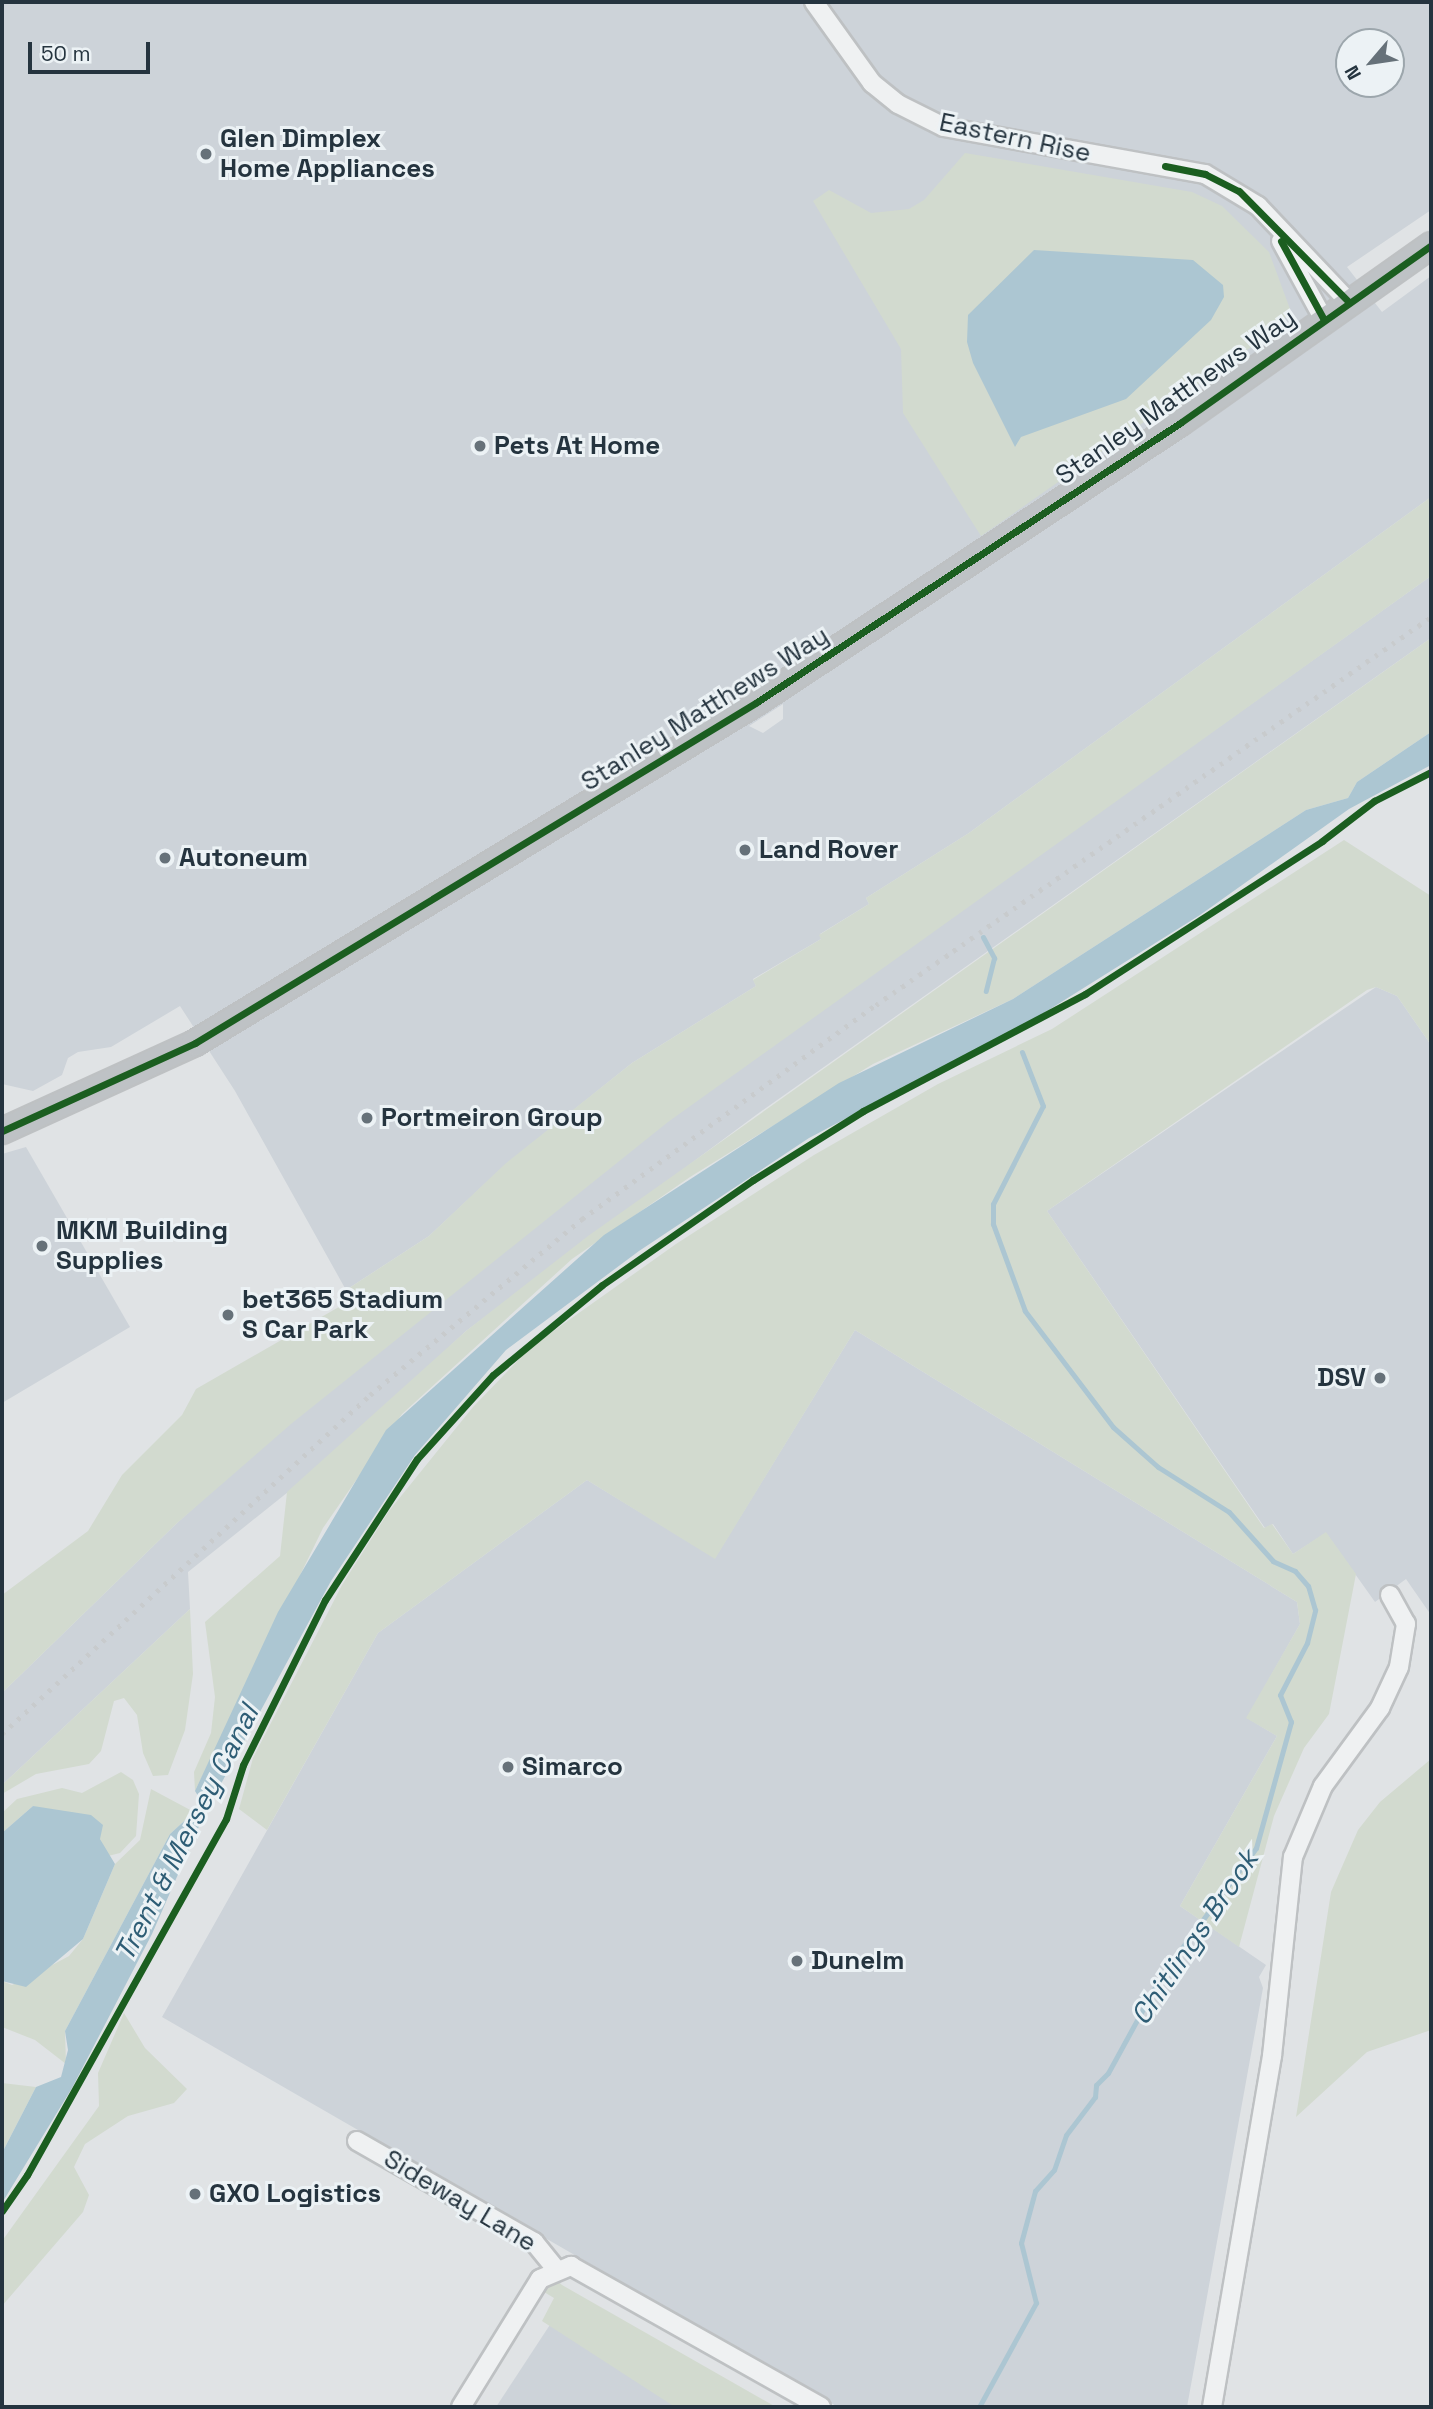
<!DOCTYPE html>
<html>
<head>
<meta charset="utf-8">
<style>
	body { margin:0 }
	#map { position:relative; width:1433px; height:2409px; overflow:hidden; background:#e0e3e5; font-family:"Space Grotesk",sans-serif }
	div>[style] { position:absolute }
	.built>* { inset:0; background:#cdd3d9 }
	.green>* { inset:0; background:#d2dacf }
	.water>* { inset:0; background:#acc6d2 }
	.stream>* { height:5px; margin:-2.5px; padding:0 2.5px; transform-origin:2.5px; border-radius:2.5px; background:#acc6d2 }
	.roads { filter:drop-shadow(2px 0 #bec1c3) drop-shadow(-2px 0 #bec1c3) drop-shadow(0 2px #bec1c3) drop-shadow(0 -2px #bec1c3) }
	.street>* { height:18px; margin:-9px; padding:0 9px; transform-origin:9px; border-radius:9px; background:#eff1f2 }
	.secondary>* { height:24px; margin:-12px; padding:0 12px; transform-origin:12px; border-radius:12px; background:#bec2c5 }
	.rail>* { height:5px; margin-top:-2.5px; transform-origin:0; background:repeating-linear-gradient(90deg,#c8cbcd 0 3.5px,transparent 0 10.5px) }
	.cycleway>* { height:7px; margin:-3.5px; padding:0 3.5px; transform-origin:3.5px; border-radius:3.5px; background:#1b5e20 }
	.dots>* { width:19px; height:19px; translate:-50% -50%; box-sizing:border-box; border:4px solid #ecf2f5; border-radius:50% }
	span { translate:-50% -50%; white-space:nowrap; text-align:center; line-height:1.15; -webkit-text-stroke:6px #ecf2f5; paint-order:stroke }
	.street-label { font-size:26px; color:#25343f }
	.poi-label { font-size:26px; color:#25343f; font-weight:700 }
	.left { translate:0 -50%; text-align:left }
	.right { translate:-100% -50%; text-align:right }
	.water-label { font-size:28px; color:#2e5d75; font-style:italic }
	.frame { position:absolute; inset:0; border:4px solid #25343f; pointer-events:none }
	.north { position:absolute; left:1335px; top:28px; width:70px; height:70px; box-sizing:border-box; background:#ecf2f5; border:2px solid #9ca6ac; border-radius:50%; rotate:241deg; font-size:19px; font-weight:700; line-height:28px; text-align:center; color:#25343f }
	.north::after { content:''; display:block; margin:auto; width:24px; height:32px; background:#667179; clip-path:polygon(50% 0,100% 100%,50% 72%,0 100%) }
	.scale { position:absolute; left:28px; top:42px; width:122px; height:32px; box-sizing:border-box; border:4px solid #25343f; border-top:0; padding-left:9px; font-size:21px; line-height:24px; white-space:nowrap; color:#25343f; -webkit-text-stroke:5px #ecf2f5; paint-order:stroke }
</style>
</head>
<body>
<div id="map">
	<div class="built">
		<div style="clip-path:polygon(evenodd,2px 2px,1431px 2px,1431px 210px,1347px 267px,1382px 312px,1431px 276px,1431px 497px,969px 833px,866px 898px,869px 904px,820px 934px,821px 939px,753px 979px,756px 986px,632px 1063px,506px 1164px,429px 1236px,346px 1290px,235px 1091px,180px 1006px,111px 1047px,78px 1052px,68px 1058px,62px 1075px,33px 1091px,2px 1084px,2px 2px,1349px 42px,1391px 42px,1391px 84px,1349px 84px,1349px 42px,2px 2px,783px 704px,783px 719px,763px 733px,749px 726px,783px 704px)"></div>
		<div style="clip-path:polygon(1431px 576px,1431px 638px,756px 1115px,466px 1331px,333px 1456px,188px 1572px,190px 1609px,2px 1785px,2px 1693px,176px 1524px,457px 1270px)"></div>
		<div style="clip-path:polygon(1376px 987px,1397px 996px,1431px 1045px,1431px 1615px,1406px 1579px,1375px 1602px,1326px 1533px,1293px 1554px,1273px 1524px,1265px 1528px,1047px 1211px)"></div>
		<div style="clip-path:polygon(26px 1147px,130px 1327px,2px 1403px,2px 1154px)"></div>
		<div style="clip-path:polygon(855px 1330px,1297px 1602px,1300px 1624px,1247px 1718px,1277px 1736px,1180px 1906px,1266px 1965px,1259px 1977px,1263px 1988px,1187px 2407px,838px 2407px,162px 2017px,378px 1633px,587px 1480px,715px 1558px)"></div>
		<div style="clip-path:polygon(557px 2314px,739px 2407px,496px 2407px)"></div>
	</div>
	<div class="green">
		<div style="clip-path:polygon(965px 153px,1192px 192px,1222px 206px,1269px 252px,1290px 309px,1280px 327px,981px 536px,903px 413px,901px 349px,813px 201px,829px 190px,871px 213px,909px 209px,924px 200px)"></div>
		<div style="clip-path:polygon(1431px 497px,1431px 576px,668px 1122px,291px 1424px,176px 1524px,2px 1693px,2px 1595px,88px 1531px,122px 1475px,182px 1415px,196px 1389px,351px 1300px,346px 1290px,429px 1236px,505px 1164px,632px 1063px,756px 986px,753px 980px,821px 939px,819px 935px,869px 904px,866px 898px,969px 833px)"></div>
		<div style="clip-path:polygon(1431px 638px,1431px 732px,1357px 782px,1348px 798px,1306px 810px,1013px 999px,873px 1064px,690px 1177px,572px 1259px,402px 1414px,323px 1528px,195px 1791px,194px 1772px,211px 1733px,215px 1697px,205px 1622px,280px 1556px,287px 1492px,466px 1331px,588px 1236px)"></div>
		<div style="clip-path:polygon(1344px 840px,1431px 896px,1431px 1045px,1397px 996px,1376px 987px,1367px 990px,1047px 1211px,1264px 1528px,1272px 1524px,1293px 1554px,1326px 1532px,1356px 1574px,1329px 1714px,1304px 1748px,1274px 1816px,1239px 1947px,1180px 1906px,1277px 1736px,1246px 1718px,1300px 1624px,1297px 1602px,855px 1330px,715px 1559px,587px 1480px,378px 1633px,267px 1830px,239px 1809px,253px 1758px,342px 1585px,389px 1511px,473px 1407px,531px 1347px,676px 1244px,814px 1155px,938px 1084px,1052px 1029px)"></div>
		<div style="clip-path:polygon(190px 1609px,193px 1674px,185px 1730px,168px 1775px,153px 1776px,143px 1753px,137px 1715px,124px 1698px,114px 1701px,101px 1751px,89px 1764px,36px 1774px,2px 1794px,2px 1785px)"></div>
		<div style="clip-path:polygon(1431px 1759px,1431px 2030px,1367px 2052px,1296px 2117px,1331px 1892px,1358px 1830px,1380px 1802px)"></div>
		<div style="clip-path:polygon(121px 1772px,133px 1780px,139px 1794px,136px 1836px,120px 1853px,108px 1856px,100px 1839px,33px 1806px,2px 1833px,2px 1813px,17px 1799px,62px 1788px,82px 1793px)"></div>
		<div style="clip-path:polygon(151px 1789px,194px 1812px,170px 1834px,65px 2031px,66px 2064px,35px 2040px,2px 2027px,2px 1981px,12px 1985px,43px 1970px,69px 1956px,83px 1939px,115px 1864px,140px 1840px)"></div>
		<div style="clip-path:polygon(124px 2013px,145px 2048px,187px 2089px,174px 2103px,128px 2116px,85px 2144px,74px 2167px,89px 2195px,83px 2212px,2px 2306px,2px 2241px,99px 2106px,98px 2073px)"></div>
		<div style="clip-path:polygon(2px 2083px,36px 2087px,2px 2153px)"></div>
		<div style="clip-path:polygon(549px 2273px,562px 2285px,776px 2407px,675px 2407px,542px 2321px,554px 2298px,544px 2292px)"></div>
	</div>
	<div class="water">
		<div style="clip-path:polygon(1034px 250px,1193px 260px,1223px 285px,1224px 297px,1211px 320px,1126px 399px,1021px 437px,1015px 447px,973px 363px,967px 342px,968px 315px)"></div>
		<div style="clip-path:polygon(1431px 732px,1431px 765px,1349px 809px,1200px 915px,1031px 1021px,809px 1138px,639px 1251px,506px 1350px,415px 1455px,331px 1581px,203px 1817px,152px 1934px,72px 2088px,2px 2203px,2px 2153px,36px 2087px,61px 2077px,68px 2050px,65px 2031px,170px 1834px,194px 1812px,200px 1799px,195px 1791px,278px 1612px,386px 1430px,604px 1235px,839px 1083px,1013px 999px,1306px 810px,1348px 798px,1357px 782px)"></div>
		<div style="clip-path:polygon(33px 1806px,91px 1815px,103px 1825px,100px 1839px,115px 1864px,83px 1939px,26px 1987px,2px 1981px,2px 1833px)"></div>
	</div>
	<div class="stream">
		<div style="left:983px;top:937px;width:24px;rotate:62deg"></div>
		<div style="left:994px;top:958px;width:34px;rotate:104deg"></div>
		<div style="left:979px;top:2407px;width:119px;rotate:-61.3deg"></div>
		<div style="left:1036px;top:2303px;width:62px;rotate:-104deg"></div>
		<div style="left:1021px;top:2243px;width:54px;rotate:-74.9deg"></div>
		<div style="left:1035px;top:2191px;width:28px;rotate:-48deg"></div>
		<div style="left:1054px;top:2170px;width:37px;rotate:-71deg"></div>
		<div style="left:1066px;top:2135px;width:48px;rotate:-52.7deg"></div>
		<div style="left:1095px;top:2097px;width:12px;rotate:-85deg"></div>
		<div style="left:1096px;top:2085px;width:17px;rotate:-45deg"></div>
		<div style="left:1108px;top:2073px;width:111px;rotate:-61.3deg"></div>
		<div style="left:1161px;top:1976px;width:159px;rotate:-53.4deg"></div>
		<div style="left:1256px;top:1848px;width:131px;rotate:-74.5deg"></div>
		<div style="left:1291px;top:1722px;width:29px;rotate:-112deg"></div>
		<div style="left:1280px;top:1695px;width:59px;rotate:-62.6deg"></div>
		<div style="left:1307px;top:1643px;width:34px;rotate:-76deg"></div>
		<div style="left:1315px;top:1610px;width:25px;rotate:-106deg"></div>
		<div style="left:1308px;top:1586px;width:20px;rotate:-131deg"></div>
		<div style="left:1295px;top:1571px;width:24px;rotate:-156deg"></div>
		<div style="left:1273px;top:1561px;width:66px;rotate:-131.9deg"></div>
		<div style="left:1229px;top:1512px;width:84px;rotate:-147.6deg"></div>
		<div style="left:1158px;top:1467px;width:60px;rotate:-138.4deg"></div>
		<div style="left:1113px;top:1427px;width:146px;rotate:-127.2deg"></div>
		<div style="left:1025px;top:1311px;width:93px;rotate:-110.2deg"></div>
		<div style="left:993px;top:1224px;width:20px;rotate:-90deg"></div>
		<div style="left:993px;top:1204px;width:110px;rotate:-63deg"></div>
		<div style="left:1043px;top:1106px;width:58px;rotate:-111.3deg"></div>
	</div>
	<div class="roads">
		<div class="street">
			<div style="left:814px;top:2px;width:100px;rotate:54.4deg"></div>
			<div style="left:872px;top:83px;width:33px;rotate:39deg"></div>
			<div style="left:898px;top:104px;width:51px;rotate:26.6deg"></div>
			<div style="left:944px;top:127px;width:265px;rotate:10.2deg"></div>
			<div style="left:1205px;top:174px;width:62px;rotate:31.1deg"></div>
			<div style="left:1258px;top:206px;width:132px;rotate:46.5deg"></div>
			<div style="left:1281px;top:241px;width:90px;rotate:61.4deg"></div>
			<div style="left:357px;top:2141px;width:204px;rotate:29.7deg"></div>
			<div style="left:534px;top:2242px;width:35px;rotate:51deg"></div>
			<div style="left:461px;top:2407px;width:150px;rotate:-58.3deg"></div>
			<div style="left:540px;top:2279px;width:34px;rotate:-23deg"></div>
			<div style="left:571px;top:2266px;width:287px;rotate:29.4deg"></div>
			<div style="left:1212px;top:2407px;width:356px;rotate:-80.3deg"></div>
			<div style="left:1272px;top:2056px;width:200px;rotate:-84deg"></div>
			<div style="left:1293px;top:1857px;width:77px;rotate:-67.1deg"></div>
			<div style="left:1323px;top:1786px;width:97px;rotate:-53.8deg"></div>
			<div style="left:1380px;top:1708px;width:45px;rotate:-65.1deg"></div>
			<div style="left:1399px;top:1667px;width:44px;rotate:-80.8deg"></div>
			<div style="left:1406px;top:1624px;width:33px;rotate:-119deg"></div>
		</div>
		<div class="secondary">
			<div style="left:2px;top:1131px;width:212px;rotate:-24.5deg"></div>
			<div style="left:195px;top:1043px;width:657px;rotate:-31.25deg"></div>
			<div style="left:757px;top:702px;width:507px;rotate:-33.41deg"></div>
			<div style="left:1180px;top:423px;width:308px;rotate:-35.3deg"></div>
		</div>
	</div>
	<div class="rail">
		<div style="left:2px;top:1734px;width:500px;rotate:-42.65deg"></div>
		<div style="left:370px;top:1395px;width:276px;rotate:-39.7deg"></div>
		<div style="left:582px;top:1219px;width:364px;rotate:-36.1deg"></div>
		<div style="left:876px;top:1005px;width:677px;rotate:-34.96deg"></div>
	</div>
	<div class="cycleway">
		<div style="left:1165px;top:166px;width:41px;rotate:11.3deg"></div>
		<div style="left:1205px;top:174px;width:38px;rotate:27deg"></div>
		<div style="left:1239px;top:191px;width:156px;rotate:45.3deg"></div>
		<div style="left:1281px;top:241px;width:90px;rotate:61.4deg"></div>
		<div style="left:2px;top:1131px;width:212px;rotate:-24.5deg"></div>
		<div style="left:195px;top:1043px;width:657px;rotate:-31.25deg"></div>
		<div style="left:757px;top:702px;width:507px;rotate:-33.41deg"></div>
		<div style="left:1180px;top:423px;width:308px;rotate:-35.3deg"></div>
		<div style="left:2px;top:2211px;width:44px;rotate:-55.2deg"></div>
		<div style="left:27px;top:2175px;width:408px;rotate:-60.8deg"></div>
		<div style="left:226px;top:1819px;width:57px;rotate:-72.5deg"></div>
		<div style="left:243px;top:1765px;width:184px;rotate:-63.6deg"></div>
		<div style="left:325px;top:1600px;width:168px;rotate:-56.9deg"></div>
		<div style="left:417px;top:1459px;width:113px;rotate:-47.9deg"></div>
		<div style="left:493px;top:1375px;width:141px;rotate:-39.5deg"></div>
		<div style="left:602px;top:1285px;width:184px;rotate:-34.8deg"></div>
		<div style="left:753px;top:1180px;width:130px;rotate:-32.1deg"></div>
		<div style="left:863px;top:1111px;width:251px;rotate:-27.8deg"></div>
		<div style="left:1085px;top:994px;width:282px;rotate:-32.8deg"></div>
		<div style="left:1322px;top:841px;width:66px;rotate:-37.6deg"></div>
		<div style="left:1374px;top:801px;width:64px;rotate:-27deg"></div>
	</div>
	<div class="dots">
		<div style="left:206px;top:154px;background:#667179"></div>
		<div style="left:480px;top:446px;background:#667179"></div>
		<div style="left:745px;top:850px;background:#667179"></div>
		<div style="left:165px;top:858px;background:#667179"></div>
		<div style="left:367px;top:1118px;background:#667179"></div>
		<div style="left:42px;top:1246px;background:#667179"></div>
		<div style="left:228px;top:1315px;background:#667179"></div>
		<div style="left:1380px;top:1378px;background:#667179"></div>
		<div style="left:508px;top:1767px;background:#667179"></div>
		<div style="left:797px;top:1961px;background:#667179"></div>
		<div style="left:195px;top:2194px;background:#667179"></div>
	</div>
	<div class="street-label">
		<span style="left:1015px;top:138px;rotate:12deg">Eastern Rise</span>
		<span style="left:1176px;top:397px;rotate:-35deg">Stanley Matthews Way</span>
		<span style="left:705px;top:709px;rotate:-32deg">Stanley Matthews Way</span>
		<span style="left:460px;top:2201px;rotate:31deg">Sideway Lane</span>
	</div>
	<div class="poi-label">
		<span class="left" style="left:220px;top:154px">Glen Dimplex<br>Home Appliances</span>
		<span class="left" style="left:494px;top:446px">Pets At Home</span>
		<span class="left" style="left:759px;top:850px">Land Rover</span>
		<span class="left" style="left:179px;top:858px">Autoneum</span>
		<span class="left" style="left:381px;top:1118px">Portmeiron Group</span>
		<span class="left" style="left:56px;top:1246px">MKM Building<br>Supplies</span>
		<span class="left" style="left:242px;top:1315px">bet365 Stadium<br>S Car Park</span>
		<span class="right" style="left:1366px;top:1378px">DSV</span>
		<span class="left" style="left:522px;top:1767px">Simarco</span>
		<span class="left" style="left:811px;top:1961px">Dunelm</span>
		<span class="left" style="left:209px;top:2194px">GXO Logistics</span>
	</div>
	<div class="water-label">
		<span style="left:186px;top:1833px;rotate:-63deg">Trent &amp; Mersey Canal</span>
		<span style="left:1194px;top:1937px;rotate:-56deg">Chitlings Brook</span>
	</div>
	<div class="frame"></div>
	<div class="north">N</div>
	<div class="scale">50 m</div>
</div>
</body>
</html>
